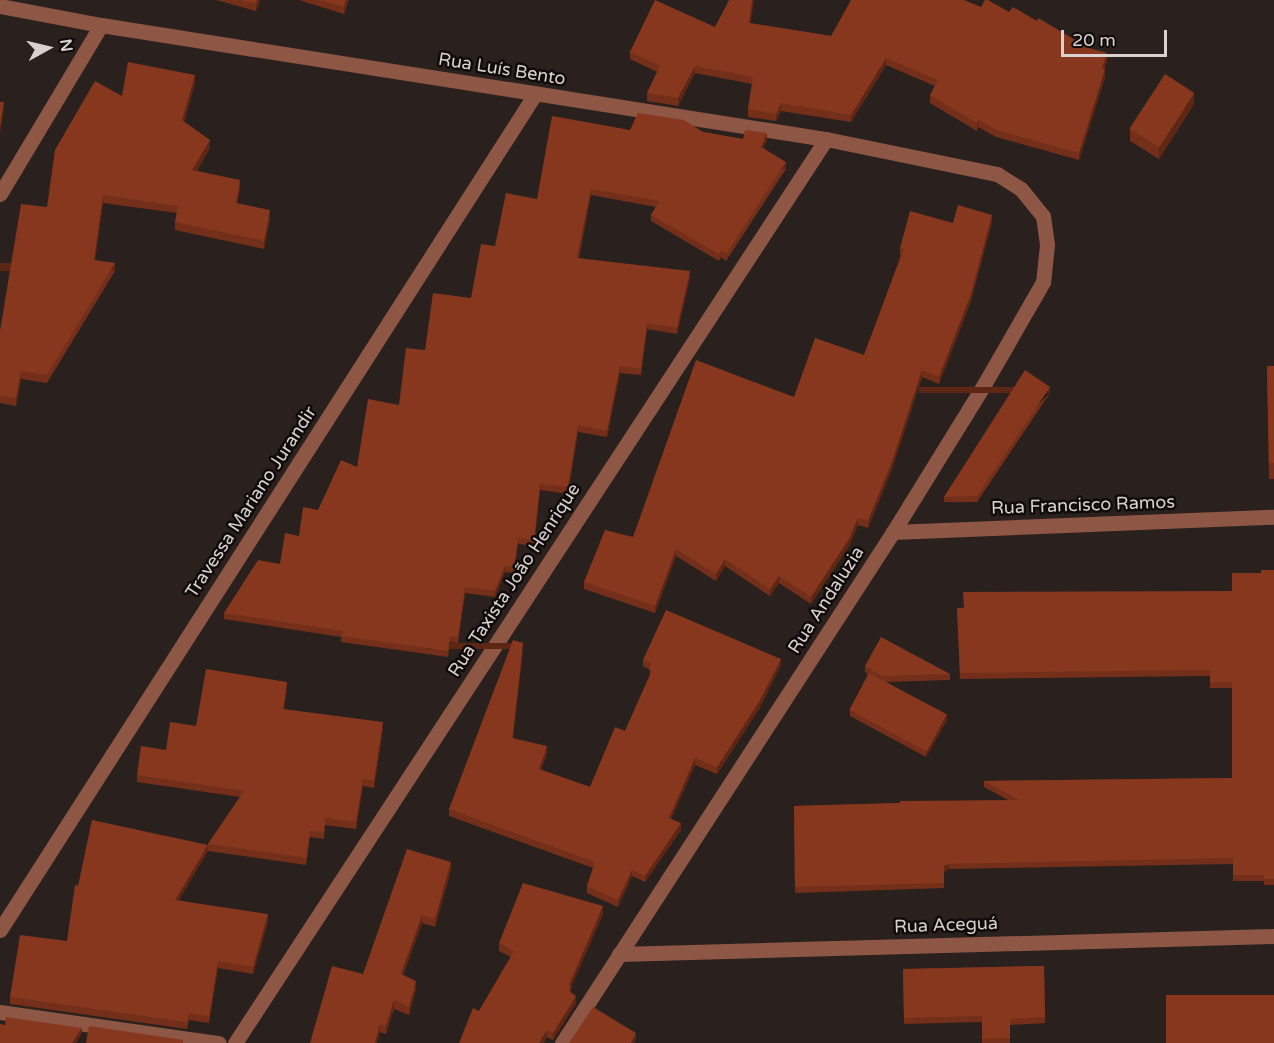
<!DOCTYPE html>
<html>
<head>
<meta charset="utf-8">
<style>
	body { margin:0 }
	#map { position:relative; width:1274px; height:1043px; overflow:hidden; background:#2a201d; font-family:"Varela Round",sans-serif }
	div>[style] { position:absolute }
	.minor>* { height:15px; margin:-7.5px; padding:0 7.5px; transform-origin:7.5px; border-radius:7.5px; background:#8d5645 }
	.wall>* { inset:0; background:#732f1a }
	.shaded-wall>* { inset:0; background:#5e2615; transform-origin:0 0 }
	.building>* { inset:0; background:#86371e; transform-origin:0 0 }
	span { translate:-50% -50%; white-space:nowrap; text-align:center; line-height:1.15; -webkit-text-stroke:5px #100b0a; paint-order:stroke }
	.street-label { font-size:18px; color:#d8d1cf }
	.north { position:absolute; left:18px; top:18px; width:60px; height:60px; -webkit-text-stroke:4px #100b0a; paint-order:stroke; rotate:82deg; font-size:16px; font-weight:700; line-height:24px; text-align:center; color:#d8d1cf }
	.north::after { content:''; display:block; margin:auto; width:21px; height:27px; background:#d8d1cf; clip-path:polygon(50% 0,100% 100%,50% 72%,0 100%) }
	.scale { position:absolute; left:1061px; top:30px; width:106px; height:27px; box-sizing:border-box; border:3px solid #d8d1cf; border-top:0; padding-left:8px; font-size:18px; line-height:21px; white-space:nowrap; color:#d8d1cf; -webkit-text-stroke:4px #100b0a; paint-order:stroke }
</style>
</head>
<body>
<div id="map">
	<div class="minor">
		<div style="left:0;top:6px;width:103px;rotate:10.7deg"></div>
		<div style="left:101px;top:25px;width:734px;rotate:8.94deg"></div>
		<div style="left:826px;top:139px;width:175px;rotate:11.6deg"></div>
		<div style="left:997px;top:174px;width:28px;rotate:32deg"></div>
		<div style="left:1021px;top:189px;width:35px;rotate:51deg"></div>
		<div style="left:1043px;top:216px;width:29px;rotate:82deg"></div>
		<div style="left:1047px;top:245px;width:37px;rotate:96deg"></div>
		<div style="left:1043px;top:282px;width:122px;rotate:119.9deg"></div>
		<div style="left:982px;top:388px;width:169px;rotate:121.7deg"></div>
		<div style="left:893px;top:532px;width:609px;rotate:122.93deg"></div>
		<div style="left:0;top:194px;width:197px;rotate:-59.1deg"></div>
		<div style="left:893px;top:532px;width:381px;rotate:-2.3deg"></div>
		<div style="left:0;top:930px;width:993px;rotate:-57.38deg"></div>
		<div style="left:619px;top:954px;width:655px;rotate:-1.57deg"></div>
		<div style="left:0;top:1012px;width:221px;rotate:8.1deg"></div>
		<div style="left:235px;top:1043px;width:1080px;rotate:-56.82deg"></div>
	</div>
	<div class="wall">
		<div style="clip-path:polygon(216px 0,260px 0,256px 11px)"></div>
		<div style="clip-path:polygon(299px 0,349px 0,344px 14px)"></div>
		<div style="clip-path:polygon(754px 0,750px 23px,831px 36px,981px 7px,1009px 12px,1107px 61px,1104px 69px,1105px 77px,1079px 160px,996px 137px,978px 127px,977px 131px,930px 103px,930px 95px,935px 86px,886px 65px,851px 122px,781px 111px,776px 121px,748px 117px,748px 109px,752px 84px,695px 73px,678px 106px,647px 101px,647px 93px,657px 72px,630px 59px,630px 52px,715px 27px)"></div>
		<div style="clip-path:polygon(195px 83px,184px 122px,210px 148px,197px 171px,240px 188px,237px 204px,270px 218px,264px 249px,175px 230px,175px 222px,177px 213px,103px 203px,95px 261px,115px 271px,47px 383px,21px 379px,16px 406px,0 403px,0 331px,47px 207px,122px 96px)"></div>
		<div style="clip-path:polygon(1194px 104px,1159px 159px,1130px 141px,1130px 129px)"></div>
		<div style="clip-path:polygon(630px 130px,703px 132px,743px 139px,767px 140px,763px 148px,786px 169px,726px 261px,721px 257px,719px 261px,651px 221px,651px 215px,656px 207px,591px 195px,579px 258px,690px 277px,677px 334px,647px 329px,641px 375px,620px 373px,607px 437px,578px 432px,568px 494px,540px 490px,534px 546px,518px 544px,514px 573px,505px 572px,495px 597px,465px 593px,458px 643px,450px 642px,448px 657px,341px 642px,341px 637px,224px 619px,224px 613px,280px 564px,299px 536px,318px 510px,357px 467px,399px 405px,425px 350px,471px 298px,495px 246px,537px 199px)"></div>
		<div style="clip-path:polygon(992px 222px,971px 301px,939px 384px,922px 377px,892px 469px,868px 528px,858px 525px,849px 546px,811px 604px,779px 583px,770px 596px,725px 566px,716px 581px,676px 556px,655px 613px,584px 589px,584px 582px,633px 537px,794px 397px,864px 355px,901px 255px,900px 255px,900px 248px,953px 223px)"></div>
		<div style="clip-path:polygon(1267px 366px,1274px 366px,1274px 479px,1269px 479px)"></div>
		<div style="clip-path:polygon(1050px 393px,977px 502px,944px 502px,944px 497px)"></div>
		<div style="clip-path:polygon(1274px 570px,1274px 885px,1264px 885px,1264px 881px,1233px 881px,1233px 864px,949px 869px,944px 872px,944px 888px,795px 893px,794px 806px,1008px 800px,984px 787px,984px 781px,1232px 778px,1232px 688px,1210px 688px,1210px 676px,960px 679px,957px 608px,1232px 591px,1261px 573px)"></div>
		<div style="clip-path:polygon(523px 649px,513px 738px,547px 753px,541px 770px,590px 787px,625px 731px,650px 676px,649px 669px,643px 667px,643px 660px,781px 665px,759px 709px,717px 774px,695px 765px,671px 819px,681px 830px,645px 882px,632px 876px,618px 907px,587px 893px,587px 886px,593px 868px,449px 816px,449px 809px)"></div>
		<div style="clip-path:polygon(865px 666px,950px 674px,950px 680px,886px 682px,947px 720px,926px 757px,850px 716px,850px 710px,868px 674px,865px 672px)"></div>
		<div style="clip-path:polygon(287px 689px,284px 709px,383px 728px,374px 788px,363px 786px,356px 829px,325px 825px,324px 839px,310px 837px,306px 865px,208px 851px,208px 844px,240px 797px,137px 782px,137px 775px,166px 750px,196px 726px)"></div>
		<div style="clip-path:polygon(208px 851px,178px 900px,268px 921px,253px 974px,218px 968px,209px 1023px,189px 1020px,187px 1029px,10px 1004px,10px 997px,67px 941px,78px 886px)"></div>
		<div style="clip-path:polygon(451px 870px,435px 927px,422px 923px,403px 975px,416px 989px,409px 1015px,394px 1009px,386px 1034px,380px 1032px,363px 974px)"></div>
		<div style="clip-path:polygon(603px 914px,571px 987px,571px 993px,576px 1003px,553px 1040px,547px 1037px,479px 1011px,511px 957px,499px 951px,499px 943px)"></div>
		<div style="clip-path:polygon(1044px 966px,1045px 1023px,1010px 1025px,1010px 1043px,982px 1043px,982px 1022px,904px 1024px,903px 969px)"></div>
	</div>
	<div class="shaded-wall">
		<div style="clip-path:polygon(257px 0,260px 0,256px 11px,256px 4px)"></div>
		<div style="clip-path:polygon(346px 0,349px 0,344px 14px,344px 7px)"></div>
		<div style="clip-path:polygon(752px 0,754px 0,749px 31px,749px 23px)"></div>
		<div style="clip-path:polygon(1107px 53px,1107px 61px,1102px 76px,1102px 68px)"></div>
		<div style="clip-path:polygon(886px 58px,886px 65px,851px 122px,851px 115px)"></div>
		<div style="clip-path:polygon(695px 66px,695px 73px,678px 106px,678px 98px)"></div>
		<div style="clip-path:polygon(1105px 69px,1105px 77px,1079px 160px,1079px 153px)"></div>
		<div style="clip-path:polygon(195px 75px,195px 83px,182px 128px,182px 120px)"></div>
		<div style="clip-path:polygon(1194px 93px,1194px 104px,1159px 159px,1159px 148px)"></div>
		<div style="clip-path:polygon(4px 102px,4px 109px,0 134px,0 127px)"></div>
		<div style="clip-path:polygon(781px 103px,781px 111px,776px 121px,776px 114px)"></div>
		<div style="clip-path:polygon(978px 119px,978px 127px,977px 131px,977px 123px)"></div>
		<div style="clip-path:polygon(767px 133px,767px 140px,761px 153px,761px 147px)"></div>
		<div style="clip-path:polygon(210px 140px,210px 148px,192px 178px,192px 170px)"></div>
		<div style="left:786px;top:162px;width:7px;height:110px;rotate:90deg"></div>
		<div style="clip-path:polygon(240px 180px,240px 188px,236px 211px,236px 203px)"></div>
		<div style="clip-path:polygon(591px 189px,591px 195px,577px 264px,577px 258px)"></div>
		<div style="clip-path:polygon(103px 195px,103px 203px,94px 268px,94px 260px)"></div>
		<div style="clip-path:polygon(270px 210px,270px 218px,264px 249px,264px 241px)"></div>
		<div style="clip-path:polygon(992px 215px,992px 222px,971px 301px,939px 384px,939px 377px)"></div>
		<div style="left:115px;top:263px;width:8px;height:131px;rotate:90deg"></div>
		<div style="clip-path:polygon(690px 271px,690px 277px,677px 334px,677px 328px)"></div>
		<div style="clip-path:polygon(647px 323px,647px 329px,641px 375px,641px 369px)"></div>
		<div style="clip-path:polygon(620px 366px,620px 373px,607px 437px,607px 431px)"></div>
		<div style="clip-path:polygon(922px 370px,922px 377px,892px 469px,868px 528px,868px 521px)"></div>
		<div style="clip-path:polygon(21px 371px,21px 379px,16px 406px,16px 398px)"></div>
		<div style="left:1050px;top:387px;width:6px;height:131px;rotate:90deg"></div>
		<div style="clip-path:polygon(578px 425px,578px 432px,568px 494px,568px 487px)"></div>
		<div style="clip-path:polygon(540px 484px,540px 490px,534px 546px,534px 540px)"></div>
		<div style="clip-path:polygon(858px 518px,858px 525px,849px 546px,811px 604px,811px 597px)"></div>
		<div style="clip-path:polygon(518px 538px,518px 544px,514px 573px,514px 567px)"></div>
		<div style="clip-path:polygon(676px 549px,676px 556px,655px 613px,655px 606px)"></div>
		<div style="clip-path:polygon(725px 559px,725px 566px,716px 581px,716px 574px)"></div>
		<div style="clip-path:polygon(505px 566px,505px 572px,495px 597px,495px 591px)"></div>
		<div style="clip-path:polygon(779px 576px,779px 583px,770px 596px,770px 589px)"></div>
		<div style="clip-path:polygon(465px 587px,465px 593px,458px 643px,458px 637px)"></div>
		<div style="left:523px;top:643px;width:6px;height:96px;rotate:90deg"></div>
		<div style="clip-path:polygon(781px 659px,781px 665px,759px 709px,717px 774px,717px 767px)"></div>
		<div style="clip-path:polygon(287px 682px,287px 689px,283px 716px,283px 709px)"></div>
		<div style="clip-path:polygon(947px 714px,947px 720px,926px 757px,926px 751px)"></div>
		<div style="clip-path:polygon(383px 722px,383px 728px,374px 788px,374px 781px)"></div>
		<div style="clip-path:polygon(547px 746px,547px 753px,539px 776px,539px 769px)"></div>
		<div style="clip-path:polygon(695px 758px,695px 765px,669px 824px,669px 818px)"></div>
		<div style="clip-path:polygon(363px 779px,363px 786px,356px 829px,356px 822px)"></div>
		<div style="clip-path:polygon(681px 823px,681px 830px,645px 882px,645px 876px)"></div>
		<div style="clip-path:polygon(208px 845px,208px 851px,175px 907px,175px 900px)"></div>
		<div style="clip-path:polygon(451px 862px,451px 870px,435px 927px,435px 919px)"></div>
		<div style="clip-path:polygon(949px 864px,949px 869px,944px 872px,944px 866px)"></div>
		<div style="clip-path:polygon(632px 870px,632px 876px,618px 907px,618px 900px)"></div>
		<div style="clip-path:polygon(603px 906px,603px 914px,571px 987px,571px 994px,569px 999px,569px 985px)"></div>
		<div style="clip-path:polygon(268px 914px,268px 921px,253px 974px,253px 967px)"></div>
		<div style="clip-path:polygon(422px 915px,422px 923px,401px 982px,401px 974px)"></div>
		<div style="clip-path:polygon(218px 961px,218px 968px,209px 1023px,209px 1017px)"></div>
		<div style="clip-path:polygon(416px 981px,416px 989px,409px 1015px,409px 1007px)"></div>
		<div style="clip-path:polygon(576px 996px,576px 1003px,553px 1040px,553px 1033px)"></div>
		<div style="clip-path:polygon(394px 1000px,394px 1009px,386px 1034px,386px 1026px)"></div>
		<div style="clip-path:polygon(380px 1024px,380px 1032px,377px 1043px,375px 1043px)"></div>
		<div style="clip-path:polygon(82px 1028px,82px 1033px,76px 1043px,72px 1043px)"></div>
		<div style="clip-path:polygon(547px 1030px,547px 1037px,544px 1043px,539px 1043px)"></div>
		<div style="clip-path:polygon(636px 1033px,636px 1039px,634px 1043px,631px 1043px)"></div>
	</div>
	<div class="building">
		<div style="clip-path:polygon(241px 0,257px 0,256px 4px)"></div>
		<div style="clip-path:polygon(321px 0,346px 0,344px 7px)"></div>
		<div style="clip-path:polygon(655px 0,715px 27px,729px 0,752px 0,749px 23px,831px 36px,851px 0,964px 0,981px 7px,985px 0,988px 0,1009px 12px,1013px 7px,1037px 21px,1038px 18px,1089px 48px,1107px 53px,1102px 68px,1105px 69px,1079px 153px,996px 130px,978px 119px,977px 123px,930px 95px,938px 80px,886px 58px,851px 115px,781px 103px,776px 114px,748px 109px,753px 77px,695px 66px,678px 98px,647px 93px,660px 66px,630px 52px)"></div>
		<div style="clip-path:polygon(128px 62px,195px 75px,182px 120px,210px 140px,192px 170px,240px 180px,236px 203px,270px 210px,264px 241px,175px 222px,178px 206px,103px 195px,94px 260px,115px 263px,47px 375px,21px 371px,16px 398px,0 396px,0 331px,21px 204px,47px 207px,55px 150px,95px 81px,122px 96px)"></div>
		<div style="left:1165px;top:74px;width:35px;height:65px;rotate:33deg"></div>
		<div style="clip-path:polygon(0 102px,4px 102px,0 127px)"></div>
		<div style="clip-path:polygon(638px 113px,684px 120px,703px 132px,743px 139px,745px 130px,767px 133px,761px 147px,786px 162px,726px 254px,721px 250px,719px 254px,651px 215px,659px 201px,591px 189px,577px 258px,690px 271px,677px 328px,647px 323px,641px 369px,620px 366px,607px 431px,578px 425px,568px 487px,540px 484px,534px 540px,518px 538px,514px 567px,505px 566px,495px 591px,465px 587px,458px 637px,450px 636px,448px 651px,341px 636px,343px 631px,224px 613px,258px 560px,280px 564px,285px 533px,299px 536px,303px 507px,318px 510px,341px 460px,357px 467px,368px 399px,399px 405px,406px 348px,425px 350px,433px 293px,471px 298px,481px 244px,495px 246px,506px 193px,537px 199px,552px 116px,630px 130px)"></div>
		<div style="clip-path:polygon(958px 205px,992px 215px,971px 294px,939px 377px,922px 370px,892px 462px,868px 521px,858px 518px,849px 539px,811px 597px,779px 576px,770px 589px,725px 559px,716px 574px,676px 549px,655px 606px,584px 582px,605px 530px,633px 537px,696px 360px,794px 397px,815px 338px,864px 355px,904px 249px,900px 248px,910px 211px,953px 223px)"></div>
		<div style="clip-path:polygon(1267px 366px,1274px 366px,1274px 463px,1269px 463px)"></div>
		<div style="clip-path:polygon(1025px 370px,1050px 387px,977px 496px,944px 497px)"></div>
		<div style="clip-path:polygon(1261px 570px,1274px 570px,1274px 879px,1264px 879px,1264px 875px,1233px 875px,1233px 858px,949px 864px,944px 866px,944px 883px,795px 887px,794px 806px,900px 803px,900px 801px,1019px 800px,984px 781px,1232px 778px,1232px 682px,1210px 682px,1210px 670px,960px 673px,957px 608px,964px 608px,963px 592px,1232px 591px,1232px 573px,1261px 573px)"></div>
		<div style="clip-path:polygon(666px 610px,781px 659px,759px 702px,717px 767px,695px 758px,669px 818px,681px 823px,645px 876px,632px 870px,618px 900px,587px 886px,595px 862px,449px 809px,513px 640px,523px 643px,512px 738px,547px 746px,539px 769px,590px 787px,615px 727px,625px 731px,652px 670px,649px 669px,652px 663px,643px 660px)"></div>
		<div style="clip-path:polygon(881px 637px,950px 674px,881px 676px,865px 666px)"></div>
		<div style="clip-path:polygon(206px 669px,287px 682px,283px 709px,383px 722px,374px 781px,363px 779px,356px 822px,325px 818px,324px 832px,310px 831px,306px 858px,208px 844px,244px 791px,137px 775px,141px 746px,166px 750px,170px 722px,196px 726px)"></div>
		<div style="left:869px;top:673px;width:88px;height:42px;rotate:28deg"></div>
		<div style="clip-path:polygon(92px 820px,208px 845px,175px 900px,268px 914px,253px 967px,218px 961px,209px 1017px,189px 1013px,187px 1022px,10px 997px,20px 935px,67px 941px,75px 885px,78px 886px)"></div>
		<div style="clip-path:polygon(407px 849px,451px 862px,435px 919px,422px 915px,401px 974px,416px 981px,409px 1007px,394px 1000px,386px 1026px,380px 1024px,375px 1043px,310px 1043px,332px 966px,363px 974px)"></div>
		<div style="clip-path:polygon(523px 883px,603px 906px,569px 985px,571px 986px,569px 991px,576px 996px,553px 1033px,547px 1030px,539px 1043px,459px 1043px,473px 1008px,479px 1011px,514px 951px,499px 943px)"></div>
		<div style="clip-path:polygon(1044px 966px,1045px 1017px,1010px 1019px,1010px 1038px,982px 1039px,982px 1016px,904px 1018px,903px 969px)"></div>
		<div style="left:1274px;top:995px;width:48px;height:108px;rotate:90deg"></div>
		<div style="clip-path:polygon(593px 1007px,636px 1033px,631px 1043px,569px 1043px)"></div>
		<div style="clip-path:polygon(6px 1017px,82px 1028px,72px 1043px,0 1043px,0 1024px,5px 1025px)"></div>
		<div style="clip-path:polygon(89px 1026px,183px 1040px,183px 1043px,86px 1043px)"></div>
	</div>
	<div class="street-label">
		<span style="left:502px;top:69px;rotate:9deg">Rua Luís Bento</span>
		<span style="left:251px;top:502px;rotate:-57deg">Travessa Mariano Jurandir</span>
		<span style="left:1083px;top:505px;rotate:-2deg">Rua Francisco Ramos</span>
		<span style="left:514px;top:580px;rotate:-57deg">Rua Taxista João Henrique</span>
		<span style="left:826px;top:600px;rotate:-57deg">Rua Andaluzia</span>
		<span style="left:946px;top:925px;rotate:-2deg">Rua Aceguá</span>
	</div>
	<div class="north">N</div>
	<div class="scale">20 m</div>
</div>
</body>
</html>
